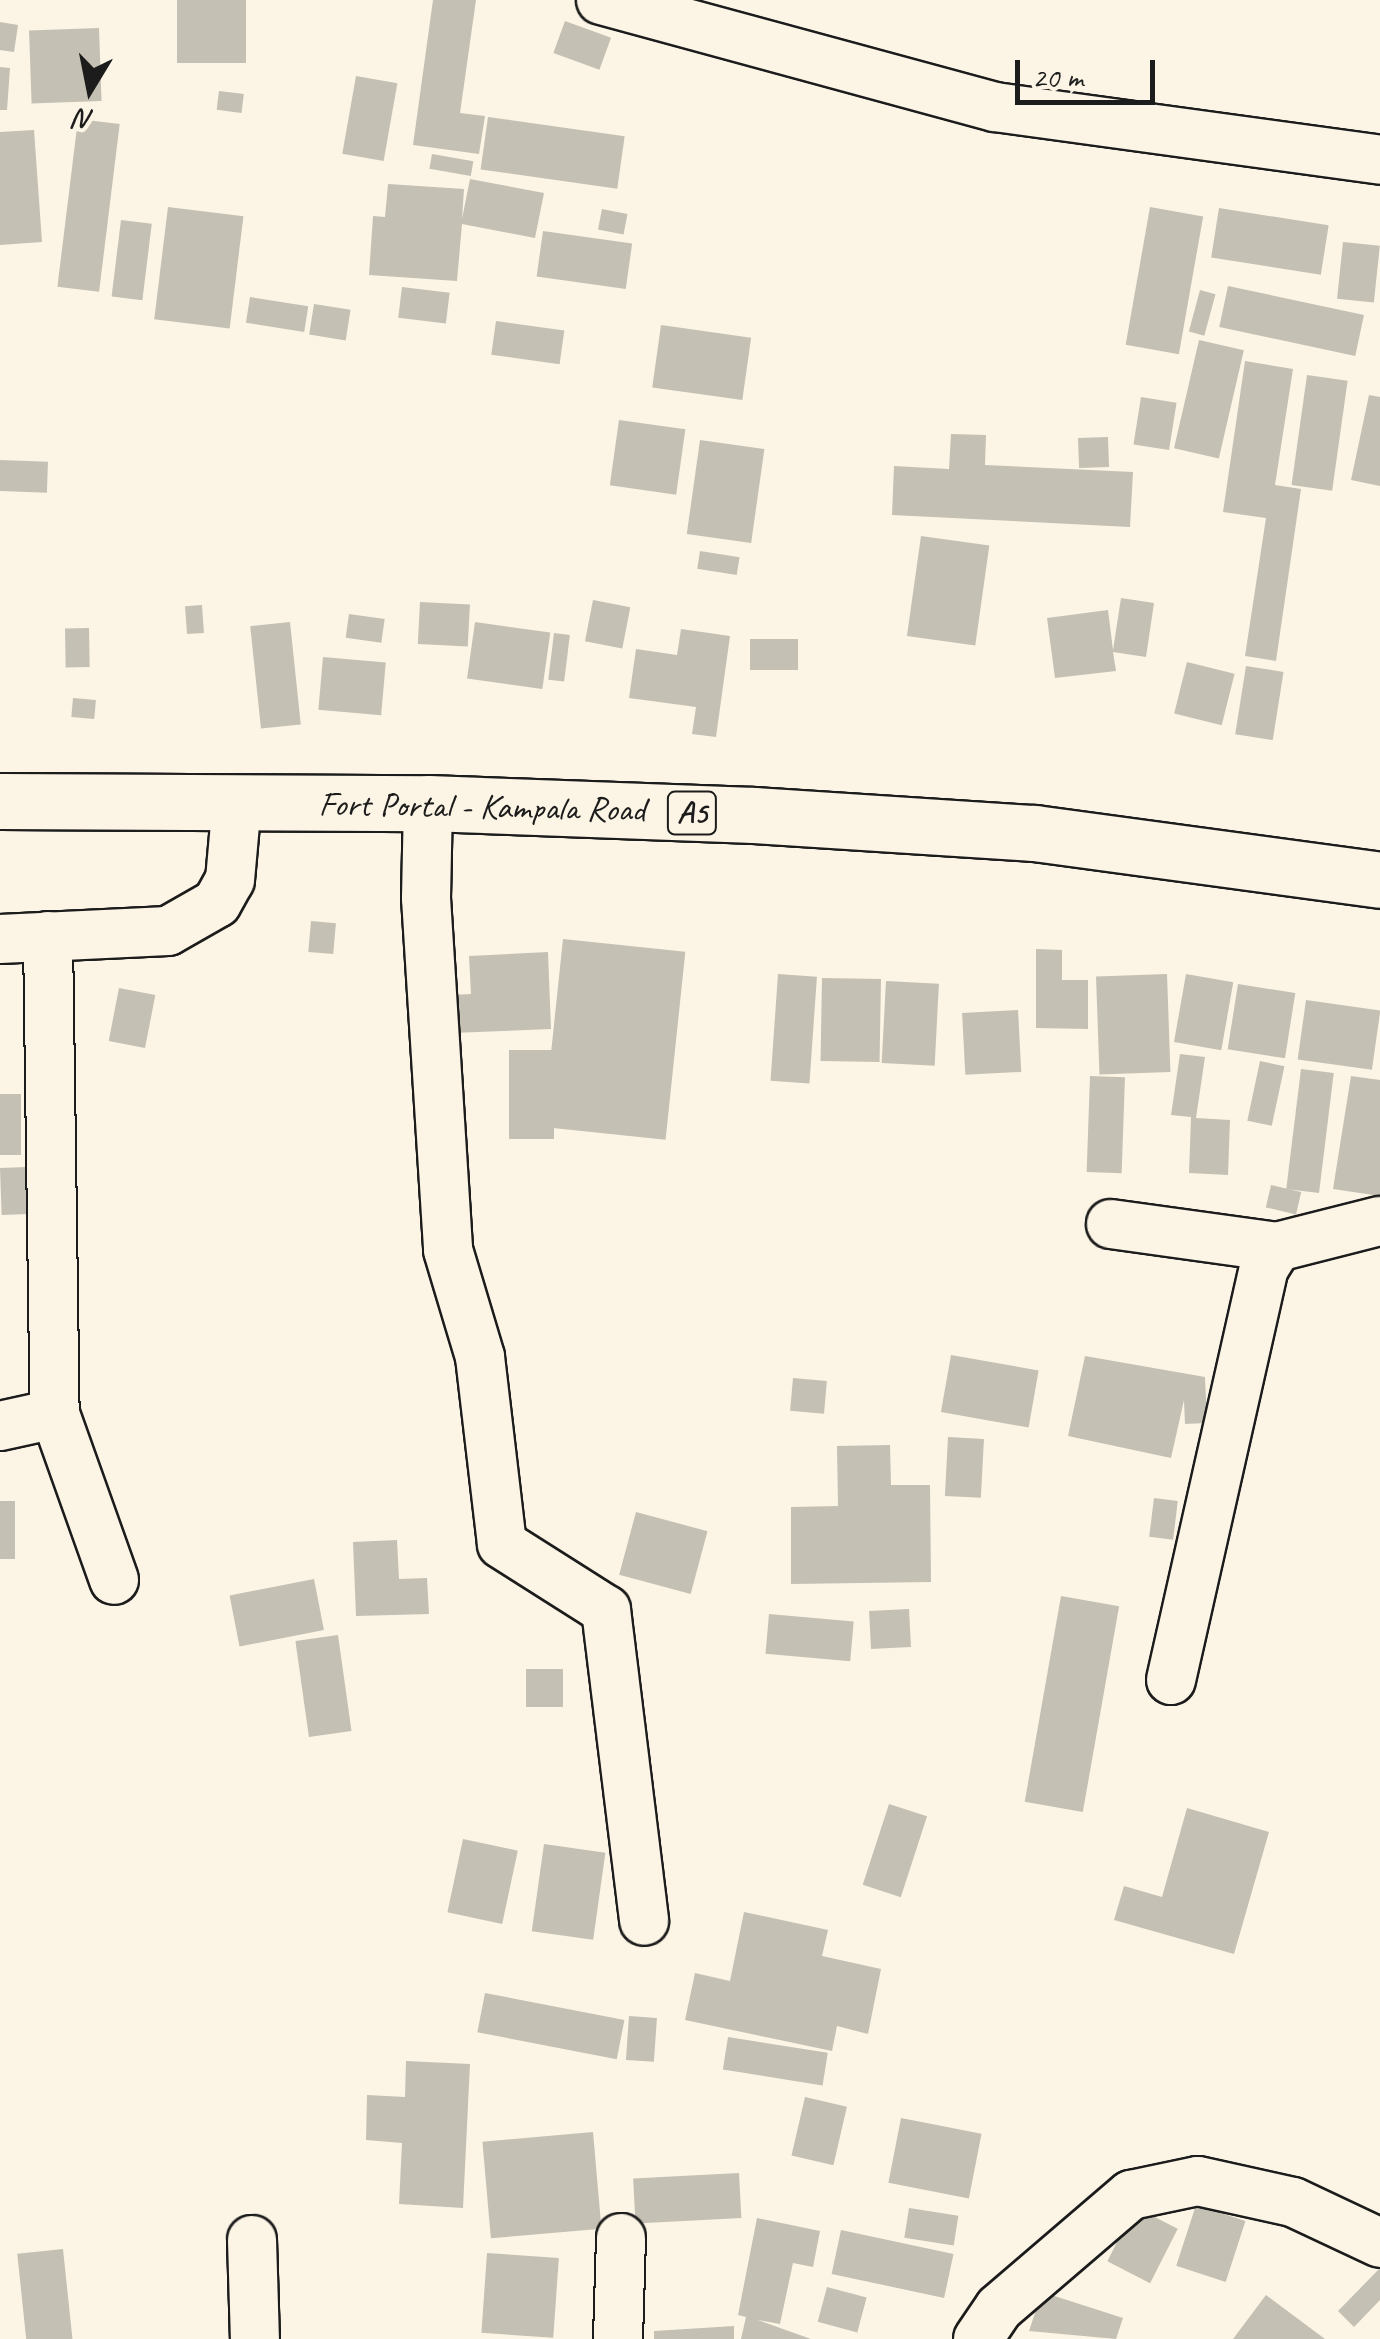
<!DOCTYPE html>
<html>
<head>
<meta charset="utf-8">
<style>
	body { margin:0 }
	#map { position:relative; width:1380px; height:2339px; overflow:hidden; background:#fcf5e5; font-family:Caveat,sans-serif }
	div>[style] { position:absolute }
	.building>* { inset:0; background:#c4c0b3; transform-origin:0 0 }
	.roads { filter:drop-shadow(2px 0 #1c1c1c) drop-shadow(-2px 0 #1c1c1c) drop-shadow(0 2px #1c1c1c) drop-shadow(0 -2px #1c1c1c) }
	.minor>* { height:48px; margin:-24px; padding:0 24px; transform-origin:24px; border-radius:24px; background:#fcf5e5 }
	.major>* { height:55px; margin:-27.5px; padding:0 27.5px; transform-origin:27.5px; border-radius:27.5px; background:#fcf5e5 }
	span { translate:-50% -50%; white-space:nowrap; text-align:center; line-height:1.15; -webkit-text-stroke:10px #fcf5e5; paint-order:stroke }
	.shield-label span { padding:2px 8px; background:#fcf5e5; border:2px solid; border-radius:8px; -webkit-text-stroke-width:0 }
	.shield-label { font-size:32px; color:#1c1c1c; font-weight:700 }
	.street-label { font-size:35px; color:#1c1c1c }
	.north { position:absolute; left:40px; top:40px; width:100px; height:100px; -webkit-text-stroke:8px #fcf5e5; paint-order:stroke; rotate:190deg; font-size:28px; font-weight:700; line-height:40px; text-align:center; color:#1c1c1c }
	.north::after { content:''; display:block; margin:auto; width:35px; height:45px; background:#1c1c1c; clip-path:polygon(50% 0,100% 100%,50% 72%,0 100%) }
	.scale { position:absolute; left:1015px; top:60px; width:140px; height:45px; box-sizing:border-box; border:5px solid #1c1c1c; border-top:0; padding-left:12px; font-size:30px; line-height:35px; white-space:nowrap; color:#1c1c1c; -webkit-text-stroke:8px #fcf5e5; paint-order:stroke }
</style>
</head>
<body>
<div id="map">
	<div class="building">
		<div style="left:177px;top:0;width:69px;height:63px"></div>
		<div style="clip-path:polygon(433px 0,476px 0,460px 113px,485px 116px,479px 154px,413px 145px)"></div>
		<div style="left:565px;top:21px;width:49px;height:34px;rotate:20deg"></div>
		<div style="clip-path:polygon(0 22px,18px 25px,14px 52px,0 50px)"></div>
		<div style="left:99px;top:28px;width:73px;height:70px;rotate:88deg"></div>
		<div style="clip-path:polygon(0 67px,10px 68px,7px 110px,0 110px)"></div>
		<div style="left:356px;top:76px;width:42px;height:79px;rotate:10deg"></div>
		<div style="left:219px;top:91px;width:25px;height:19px;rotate:7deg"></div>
		<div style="left:488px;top:117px;width:138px;height:53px;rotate:8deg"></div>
		<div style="left:78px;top:119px;width:42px;height:169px;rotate:7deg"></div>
		<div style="clip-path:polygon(34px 130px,42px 242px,0 245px,0 132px)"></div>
		<div style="left:432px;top:154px;width:42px;height:15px;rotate:10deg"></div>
		<div style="clip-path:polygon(470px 179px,544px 193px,535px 238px,462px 224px,457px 281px,369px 275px,373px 216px,385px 217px,388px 184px,464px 189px,462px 219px)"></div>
		<div style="left:168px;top:207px;width:76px;height:113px;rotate:7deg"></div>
		<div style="left:1150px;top:207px;width:54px;height:140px;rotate:10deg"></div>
		<div style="left:1219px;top:208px;width:111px;height:50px;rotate:9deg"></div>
		<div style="left:602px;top:209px;width:26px;height:21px;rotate:11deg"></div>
		<div style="left:121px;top:220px;width:31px;height:77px;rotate:7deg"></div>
		<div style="left:543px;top:231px;width:90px;height:46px;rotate:8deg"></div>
		<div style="left:1343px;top:242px;width:37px;height:57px;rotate:6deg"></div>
		<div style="left:1228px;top:286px;width:139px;height:42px;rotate:12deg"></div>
		<div style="left:402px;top:287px;width:48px;height:31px;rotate:7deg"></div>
		<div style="left:1200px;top:290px;width:16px;height:43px;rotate:15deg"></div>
		<div style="left:250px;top:297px;width:59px;height:26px;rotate:9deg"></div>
		<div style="left:314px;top:304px;width:37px;height:31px;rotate:9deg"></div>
		<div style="left:496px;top:321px;width:69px;height:34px;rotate:8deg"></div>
		<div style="left:661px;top:325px;width:91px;height:63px;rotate:8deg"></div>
		<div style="left:1199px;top:340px;width:46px;height:111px;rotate:13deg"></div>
		<div style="clip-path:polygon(1245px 361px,1293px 369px,1275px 485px,1301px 489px,1276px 661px,1245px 656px,1266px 518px,1223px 512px)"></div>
		<div style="left:1307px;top:375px;width:41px;height:111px;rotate:8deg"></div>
		<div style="clip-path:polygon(1369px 395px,1380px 397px,1380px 486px,1351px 480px)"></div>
		<div style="left:1141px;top:397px;width:36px;height:48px;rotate:9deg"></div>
		<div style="left:619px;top:420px;width:67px;height:66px;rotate:8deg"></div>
		<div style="clip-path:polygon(951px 434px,986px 435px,985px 465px,1133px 472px,1130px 527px,892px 515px,894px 466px,949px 469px)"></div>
		<div style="left:1108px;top:437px;width:30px;height:30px;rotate:88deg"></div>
		<div style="left:700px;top:440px;width:65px;height:95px;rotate:8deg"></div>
		<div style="left:0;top:460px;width:48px;height:31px;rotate:2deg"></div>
		<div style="left:921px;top:536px;width:69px;height:101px;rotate:8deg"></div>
		<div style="left:700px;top:551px;width:40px;height:18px;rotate:9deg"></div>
		<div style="clip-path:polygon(1121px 598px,1154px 603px,1146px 657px,1113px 652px,1116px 671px,1055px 678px,1047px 618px,1108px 610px,1113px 650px)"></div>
		<div style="left:593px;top:600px;width:38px;height:42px;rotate:11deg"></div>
		<div style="left:420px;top:602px;width:50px;height:42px;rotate:3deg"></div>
		<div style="left:202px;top:605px;width:28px;height:17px;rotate:86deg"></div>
		<div style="left:349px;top:614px;width:36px;height:24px;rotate:8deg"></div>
		<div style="left:290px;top:622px;width:103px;height:40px;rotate:84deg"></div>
		<div style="left:475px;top:622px;width:76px;height:57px;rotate:8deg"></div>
		<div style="left:89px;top:628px;width:39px;height:24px;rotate:89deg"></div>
		<div style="clip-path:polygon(681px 629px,730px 636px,716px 737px,692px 734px,696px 707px,629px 698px,636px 649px,677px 655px)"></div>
		<div style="left:554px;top:633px;width:16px;height:47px;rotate:7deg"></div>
		<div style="left:750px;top:639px;width:48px;height:31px"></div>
		<div style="left:323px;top:657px;width:63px;height:53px;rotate:5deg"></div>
		<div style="left:1187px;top:662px;width:49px;height:53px;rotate:14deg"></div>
		<div style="left:1246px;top:666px;width:38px;height:69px;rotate:9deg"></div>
		<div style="left:73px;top:698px;width:23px;height:19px;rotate:5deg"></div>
		<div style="left:311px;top:921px;width:25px;height:31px;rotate:5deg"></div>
		<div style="left:563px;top:939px;width:123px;height:189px;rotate:6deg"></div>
		<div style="clip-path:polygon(1036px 949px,1062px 950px,1062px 980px,1088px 980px,1088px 1029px,1036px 1028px)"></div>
		<div style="clip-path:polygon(548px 952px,551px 1029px,452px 1033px,451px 995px,471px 994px,469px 956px)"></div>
		<div style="left:778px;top:974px;width:39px;height:107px;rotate:4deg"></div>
		<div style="left:1167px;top:974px;width:98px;height:71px;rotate:88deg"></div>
		<div style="left:1186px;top:974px;width:48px;height:69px;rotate:10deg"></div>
		<div style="left:822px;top:978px;width:59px;height:83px;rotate:1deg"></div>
		<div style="left:886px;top:981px;width:53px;height:82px;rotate:3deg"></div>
		<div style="left:1238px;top:984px;width:58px;height:66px;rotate:9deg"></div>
		<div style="left:119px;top:988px;width:37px;height:54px;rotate:11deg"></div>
		<div style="left:1306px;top:1000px;width:75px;height:60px;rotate:8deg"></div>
		<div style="left:1018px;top:1010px;width:62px;height:56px;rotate:87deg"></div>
		<div style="left:509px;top:1050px;width:45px;height:89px"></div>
		<div style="clip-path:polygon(1180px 1054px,1205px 1057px,1196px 1118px,1230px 1120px,1228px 1175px,1189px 1173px,1191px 1117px,1171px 1115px)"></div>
		<div style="left:1260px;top:1061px;width:25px;height:61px;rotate:12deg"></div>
		<div style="left:1301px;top:1069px;width:33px;height:121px;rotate:7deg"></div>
		<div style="left:1090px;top:1076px;width:35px;height:96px;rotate:2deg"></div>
		<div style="clip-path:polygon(1351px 1076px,1380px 1080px,1380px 1196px,1333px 1189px)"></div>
		<div style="left:0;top:1094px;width:21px;height:61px"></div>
		<div style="left:27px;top:1167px;width:47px;height:27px;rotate:88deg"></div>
		<div style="left:1271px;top:1185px;width:31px;height:23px;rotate:13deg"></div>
		<div style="left:951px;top:1355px;width:89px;height:58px;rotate:10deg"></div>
		<div style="clip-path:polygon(1085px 1356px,1205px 1377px,1207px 1423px,1185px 1424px,1184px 1400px,1171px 1458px,1068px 1436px)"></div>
		<div style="left:793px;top:1378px;width:34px;height:33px;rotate:5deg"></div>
		<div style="left:948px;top:1437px;width:36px;height:59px;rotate:3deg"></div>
		<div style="clip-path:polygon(890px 1445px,891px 1485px,930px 1485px,931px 1582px,791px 1584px,791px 1507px,838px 1506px,837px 1446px)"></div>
		<div style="left:1154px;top:1498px;width:24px;height:39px;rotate:7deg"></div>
		<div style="left:0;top:1501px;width:15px;height:58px"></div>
		<div style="left:636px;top:1512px;width:74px;height:65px;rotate:15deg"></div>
		<div style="clip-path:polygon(397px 1540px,399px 1579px,427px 1578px,429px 1614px,356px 1616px,353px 1542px)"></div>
		<div style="left:314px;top:1579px;width:52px;height:86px;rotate:79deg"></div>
		<div style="left:1061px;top:1596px;width:59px;height:209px;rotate:10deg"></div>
		<div style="left:909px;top:1609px;width:38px;height:40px;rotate:87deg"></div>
		<div style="left:769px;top:1614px;width:85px;height:40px;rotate:5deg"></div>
		<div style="left:338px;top:1635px;width:97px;height:43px;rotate:82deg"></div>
		<div style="left:526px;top:1669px;width:37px;height:38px"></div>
		<div style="left:889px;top:1804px;width:40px;height:85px;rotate:18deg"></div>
		<div style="clip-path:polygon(1187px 1808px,1269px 1832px,1234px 1954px,1114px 1920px,1124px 1886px,1162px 1897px)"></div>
		<div style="left:463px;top:1839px;width:56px;height:75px;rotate:12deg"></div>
		<div style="left:544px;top:1844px;width:62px;height:88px;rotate:8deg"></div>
		<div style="clip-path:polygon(744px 1912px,828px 1930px,822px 1956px,881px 1969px,868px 2034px,837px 2026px,832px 2051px,685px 2020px,695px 1973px,730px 1981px)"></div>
		<div style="left:485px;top:1993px;width:142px;height:40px;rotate:11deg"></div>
		<div style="left:629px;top:2016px;width:28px;height:44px;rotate:4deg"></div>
		<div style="left:728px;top:2037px;width:101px;height:33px;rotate:9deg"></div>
		<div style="clip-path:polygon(406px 2061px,470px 2064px,463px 2208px,399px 2204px,402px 2143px,366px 2140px,367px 2095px,405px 2097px)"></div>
		<div style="left:805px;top:2097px;width:43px;height:60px;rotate:13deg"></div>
		<div style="left:901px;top:2118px;width:82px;height:66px;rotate:11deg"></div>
		<div style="left:593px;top:2132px;width:97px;height:111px;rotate:85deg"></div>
		<div style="left:739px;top:2173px;width:45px;height:106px;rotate:87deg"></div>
		<div style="left:1196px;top:2205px;width:52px;height:64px;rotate:18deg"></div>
		<div style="left:1135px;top:2207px;width:48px;height:61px;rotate:27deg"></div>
		<div style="left:909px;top:2208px;width:50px;height:30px;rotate:9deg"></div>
		<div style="clip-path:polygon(757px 2218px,820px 2231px,813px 2267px,793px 2263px,780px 2324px,758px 2320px,811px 2339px,741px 2339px,746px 2317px,738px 2315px)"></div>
		<div style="left:841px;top:2230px;width:115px;height:45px;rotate:12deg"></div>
		<div style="left:63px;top:2249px;width:91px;height:46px;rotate:84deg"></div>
		<div style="left:487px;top:2253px;width:72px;height:80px;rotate:4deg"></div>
		<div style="clip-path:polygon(1380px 2268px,1380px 2300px,1354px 2327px,1338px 2311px)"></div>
		<div style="left:827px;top:2287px;width:41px;height:36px;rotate:15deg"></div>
		<div style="clip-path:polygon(1042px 2292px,1123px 2318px,1116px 2339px,1029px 2331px)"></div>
		<div style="clip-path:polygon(1266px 2295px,1325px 2339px,1233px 2339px)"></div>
		<div style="clip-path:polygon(734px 2326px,734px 2339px,654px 2339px,654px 2331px)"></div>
	</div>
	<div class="roads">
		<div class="minor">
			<div style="left:601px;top:0;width:408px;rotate:15.2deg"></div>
			<div style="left:995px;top:107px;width:389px;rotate:7.8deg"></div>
			<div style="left:428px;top:803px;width:95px;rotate:91.2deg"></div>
			<div style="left:426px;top:898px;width:353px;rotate:86.4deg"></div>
			<div style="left:448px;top:1250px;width:112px;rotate:73.3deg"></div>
			<div style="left:480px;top:1357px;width:188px;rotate:83.3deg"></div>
			<div style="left:502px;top:1544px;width:123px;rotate:32.4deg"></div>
			<div style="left:606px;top:1610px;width:313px;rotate:83deg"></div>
			<div style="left:48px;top:936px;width:478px;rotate:89.2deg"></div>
			<div style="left:55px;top:1414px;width:176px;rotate:70.4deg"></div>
			<div style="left:0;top:939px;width:168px;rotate:-2.7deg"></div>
			<div style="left:168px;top:931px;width:56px;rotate:-29.7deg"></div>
			<div style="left:217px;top:903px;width:26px;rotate:-61deg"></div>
			<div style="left:230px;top:880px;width:78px;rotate:-84.9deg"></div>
			<div style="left:1111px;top:1224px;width:168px;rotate:7.9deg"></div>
			<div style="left:0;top:1426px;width:56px;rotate:-12.3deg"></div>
			<div style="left:1171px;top:1680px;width:422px;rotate:-77.3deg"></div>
			<div style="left:1264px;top:1268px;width:25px;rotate:-58deg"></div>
			<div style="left:1277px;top:1247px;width:106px;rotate:-14.2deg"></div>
			<div style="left:252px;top:2240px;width:99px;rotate:88.3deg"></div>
			<div style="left:618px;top:2339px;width:101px;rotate:-88.3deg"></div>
			<div style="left:978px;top:2339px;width:37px;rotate:-56deg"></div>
			<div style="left:999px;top:2308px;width:174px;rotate:-40.6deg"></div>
			<div style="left:1131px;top:2195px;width:68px;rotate:-11.8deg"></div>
			<div style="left:1198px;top:2181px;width:97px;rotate:12.5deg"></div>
			<div style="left:1293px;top:2202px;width:96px;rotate:25.2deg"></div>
		</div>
		<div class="major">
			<div style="left:0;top:801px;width:428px;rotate:0.3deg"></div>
			<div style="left:428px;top:803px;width:326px;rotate:2.1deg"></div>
			<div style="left:754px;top:815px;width:281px;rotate:3.7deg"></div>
			<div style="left:1034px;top:833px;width:349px;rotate:7.7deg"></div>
		</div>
	</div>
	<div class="shield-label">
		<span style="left:692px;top:813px">A5</span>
	</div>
	<div class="street-label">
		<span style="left:482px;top:807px;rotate:1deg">Fort Portal - Kampala Road</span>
	</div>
	<div class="north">N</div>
	<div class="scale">20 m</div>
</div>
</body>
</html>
